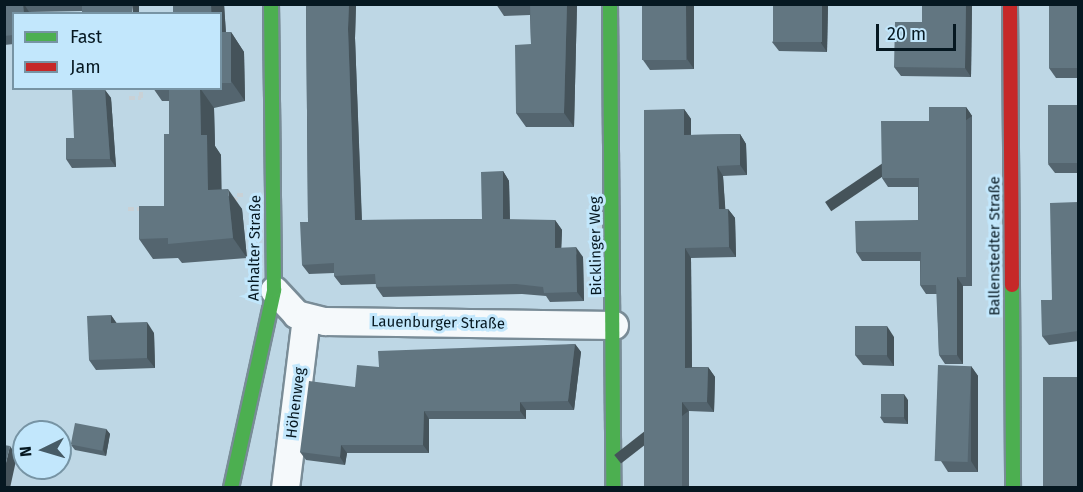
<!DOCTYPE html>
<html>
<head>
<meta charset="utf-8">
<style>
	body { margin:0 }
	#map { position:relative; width:1083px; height:492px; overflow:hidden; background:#bed7e5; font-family:"Fira Sans",sans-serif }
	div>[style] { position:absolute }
	.path>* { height:4px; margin-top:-2px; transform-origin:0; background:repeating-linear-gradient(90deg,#c9d1d6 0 6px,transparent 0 9px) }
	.roads { filter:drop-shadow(2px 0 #798c97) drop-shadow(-2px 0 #798c97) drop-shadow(0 2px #798c97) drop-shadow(0 -2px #798c97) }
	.street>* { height:27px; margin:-13.5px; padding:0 13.5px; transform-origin:13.5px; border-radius:13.5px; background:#f5f9fb }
	.fast>* { height:14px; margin:-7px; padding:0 7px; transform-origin:7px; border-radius:7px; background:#4caf50 }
	.jam>* { height:14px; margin:-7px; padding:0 7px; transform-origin:7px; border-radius:7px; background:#c62828 }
	.wall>* { inset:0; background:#54656f }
	.shaded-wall>* { inset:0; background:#45535a; transform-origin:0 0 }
	.building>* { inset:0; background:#627681; transform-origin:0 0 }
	span { translate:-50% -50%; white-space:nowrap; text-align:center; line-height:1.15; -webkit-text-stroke:6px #c2e7fc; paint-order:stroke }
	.street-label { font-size:15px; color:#061821 }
	.frame { position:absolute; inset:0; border:6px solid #061821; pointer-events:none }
	.legend { position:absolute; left:12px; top:12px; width:210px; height:78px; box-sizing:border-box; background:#c2e7fc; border:2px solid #7794a4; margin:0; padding:8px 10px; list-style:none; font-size:18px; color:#061821 }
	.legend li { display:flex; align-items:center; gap:12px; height:30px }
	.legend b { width:30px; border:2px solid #7794a4 }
	.north { position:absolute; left:12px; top:420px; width:60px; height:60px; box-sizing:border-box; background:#c2e7fc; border:2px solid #7794a4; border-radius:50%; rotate:265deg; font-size:16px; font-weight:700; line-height:24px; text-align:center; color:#061821 }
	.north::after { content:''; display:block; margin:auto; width:21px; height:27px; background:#465b66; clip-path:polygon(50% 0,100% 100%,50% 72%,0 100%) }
	.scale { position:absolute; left:876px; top:24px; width:80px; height:27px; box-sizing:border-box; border:3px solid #061821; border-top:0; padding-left:8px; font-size:18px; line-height:21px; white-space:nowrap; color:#061821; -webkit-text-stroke:4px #c2e7fc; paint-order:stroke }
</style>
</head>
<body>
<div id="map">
	<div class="path">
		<div style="left:129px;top:98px;width:12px"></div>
		<div style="left:141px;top:98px;width:10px;rotate:-90deg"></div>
		<div style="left:234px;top:203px;width:9px;rotate:-69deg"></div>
		<div style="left:237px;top:195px;width:6px"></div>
		<div style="left:128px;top:209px;width:14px"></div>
	</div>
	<div class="roads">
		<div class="street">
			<div style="left:274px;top:290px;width:33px;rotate:47deg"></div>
			<div style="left:296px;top:314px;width:30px;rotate:14deg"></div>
			<div style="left:325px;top:321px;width:289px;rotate:0.8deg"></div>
			<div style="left:285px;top:488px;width:171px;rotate:-83deg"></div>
		</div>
		<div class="fast">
			<div style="left:610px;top:4px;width:484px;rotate:89.6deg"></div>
			<div style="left:1012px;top:285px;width:203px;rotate:89.7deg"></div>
			<div style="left:231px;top:488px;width:203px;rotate:-77.7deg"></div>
			<div style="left:274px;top:290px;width:286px;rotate:-90.6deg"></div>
		</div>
		<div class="jam">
			<div style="left:1010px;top:4px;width:281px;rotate:89.6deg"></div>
		</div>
	</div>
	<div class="wall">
		<div style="clip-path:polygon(4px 4px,139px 4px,82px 11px,29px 12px,14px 14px,14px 44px,4px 45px)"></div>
		<div style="clip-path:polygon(173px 4px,224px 4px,226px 32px,231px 32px,244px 52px,245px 101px,214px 108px,215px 146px,221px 155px,221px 189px,242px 209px,247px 258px,182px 263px,178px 258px,153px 259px,139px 239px,164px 206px,169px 134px,169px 101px,162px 101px,153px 88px,220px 88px,220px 14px)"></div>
		<div style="clip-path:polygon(305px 4px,356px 4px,355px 38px,362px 220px,482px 219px,503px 171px,509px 181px,510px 220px,555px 220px,562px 230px,561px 248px,583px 257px,584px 301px,550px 302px,546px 296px,522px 294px,383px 297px,376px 287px,376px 284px,341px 285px,334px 276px,334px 273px,309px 274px,302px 265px,308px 222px,306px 6px)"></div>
		<div style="clip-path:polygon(496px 4px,577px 4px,574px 127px,526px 127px,516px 113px,531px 44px,530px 15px,504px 16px)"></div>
		<div style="clip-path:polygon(642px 4px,694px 4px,694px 69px,650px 70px,643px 60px)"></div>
		<div style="clip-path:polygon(828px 4px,827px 52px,779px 51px,772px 42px)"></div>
		<div style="clip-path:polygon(922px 4px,972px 4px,971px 77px,901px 76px,894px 67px,922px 22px)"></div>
		<div style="clip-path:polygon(1078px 4px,1078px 78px,1056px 78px,1049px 68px)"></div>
		<div style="clip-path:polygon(105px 90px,111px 98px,116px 167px,72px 168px,66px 159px,74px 138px)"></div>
		<div style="clip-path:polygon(1078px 105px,1078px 173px,1055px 173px,1048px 164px)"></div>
		<div style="clip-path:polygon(966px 107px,972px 116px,972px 286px,963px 286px,963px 364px,945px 364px,939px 355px,937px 294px,926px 294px,920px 285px,920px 261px,862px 261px,856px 252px,918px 220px,918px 187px,888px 187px,882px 178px,929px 121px)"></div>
		<div style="clip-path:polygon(684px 109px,691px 119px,691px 135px,740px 134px,746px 144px,747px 175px,723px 176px,725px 209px,728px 209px,735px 218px,736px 257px,691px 258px,692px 367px,708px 367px,715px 377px,714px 412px,689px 411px,689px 488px,644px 488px)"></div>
		<div style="clip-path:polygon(1078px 202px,1078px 341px,1049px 345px,1042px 336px)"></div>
		<div style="clip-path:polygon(111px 315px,116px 323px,154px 333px,155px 368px,96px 370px,89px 360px)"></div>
		<div style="clip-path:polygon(894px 337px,894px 366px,863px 365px,855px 355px)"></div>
		<div style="clip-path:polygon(575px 344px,581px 352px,574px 410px,526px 410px,526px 419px,429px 419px,429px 453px,347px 453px,345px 465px,306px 460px,300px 452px,355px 387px,379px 367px)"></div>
		<div style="clip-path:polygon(971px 366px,978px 376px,978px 472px,948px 472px,941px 461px)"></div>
		<div style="clip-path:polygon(908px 400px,908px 424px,884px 423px,880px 417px)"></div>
		<div style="clip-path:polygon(106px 429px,110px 434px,106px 456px,75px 450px,71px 445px)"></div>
	</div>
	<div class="shaded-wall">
		<div style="clip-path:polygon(23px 4px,24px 4px,29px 12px,29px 14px,24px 14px)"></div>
		<div style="clip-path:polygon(132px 4px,139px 4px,139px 14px,133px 14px)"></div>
		<div style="clip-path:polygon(211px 4px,224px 4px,227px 52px,220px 42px,220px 14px,212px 14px)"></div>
		<div style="clip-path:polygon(349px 4px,356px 4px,355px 38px,362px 229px,355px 220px,348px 29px)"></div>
		<div style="clip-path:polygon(567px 4px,577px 4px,574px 127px,564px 113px)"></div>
		<div style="clip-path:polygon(686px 4px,694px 4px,694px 69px,687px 59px)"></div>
		<div style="clip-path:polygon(822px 4px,828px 4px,827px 52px,821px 43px)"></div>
		<div style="clip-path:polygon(966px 4px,972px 4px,971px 77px,965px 68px)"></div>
		<div style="clip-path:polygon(231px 32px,244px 52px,245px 101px,231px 81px)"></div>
		<div style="clip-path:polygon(200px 88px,214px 108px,215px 146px,221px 155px,222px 209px,208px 190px,201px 135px)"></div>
		<div style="clip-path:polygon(105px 90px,111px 98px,116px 167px,110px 159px)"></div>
		<div style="left:966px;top:107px;width:11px;height:170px;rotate:56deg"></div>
		<div style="clip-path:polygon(684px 109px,691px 119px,691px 145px,684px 135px)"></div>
		<div style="clip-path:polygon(740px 134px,746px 144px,747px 175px,740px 165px)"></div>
		<div style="clip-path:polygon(717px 166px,723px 176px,726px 218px,719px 209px)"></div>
		<div style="clip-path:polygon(503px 171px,509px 181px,510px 229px,503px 219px)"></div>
		<div style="clip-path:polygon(228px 189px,242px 209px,247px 258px,233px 238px)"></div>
		<div style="clip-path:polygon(728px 209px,735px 218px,736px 257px,729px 247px)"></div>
		<div style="clip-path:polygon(555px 220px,562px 230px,561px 258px,555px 248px)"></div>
		<div style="clip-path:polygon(576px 247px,583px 257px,584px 301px,577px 292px)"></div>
		<div style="clip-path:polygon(685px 248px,691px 258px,692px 377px,685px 368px)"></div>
		<div style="clip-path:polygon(957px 277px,963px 286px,963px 364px,957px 355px)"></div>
		<div style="clip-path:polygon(111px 315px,118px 325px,111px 323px)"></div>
		<div style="clip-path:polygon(147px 322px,154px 333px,155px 368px,147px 358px)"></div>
		<div style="clip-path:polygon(887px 326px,894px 337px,894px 366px,887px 356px)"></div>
		<div style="clip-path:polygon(575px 344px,581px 352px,574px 410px,568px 401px)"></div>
		<div style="clip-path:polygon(971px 366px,978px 376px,978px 472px,971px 461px)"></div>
		<div style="clip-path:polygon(708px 367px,715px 377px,714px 412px,707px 402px)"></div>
		<div style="clip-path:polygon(904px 394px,908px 400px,908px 424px,904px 418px)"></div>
		<div style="clip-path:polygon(520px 402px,526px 410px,526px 419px,520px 411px)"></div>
		<div style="left:682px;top:402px;width:11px;height:86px;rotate:52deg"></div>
		<div style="clip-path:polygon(424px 411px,429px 419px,429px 453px,423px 445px)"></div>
		<div style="clip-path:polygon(106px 429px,110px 434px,106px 456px,103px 450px)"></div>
		<div style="clip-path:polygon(341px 445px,347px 453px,345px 465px,340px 457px)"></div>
		<div style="clip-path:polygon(10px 446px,17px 456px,10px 488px,5px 488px,4px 471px)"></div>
	</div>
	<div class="building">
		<div style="clip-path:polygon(4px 4px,23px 4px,24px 14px,14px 14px,14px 35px,4px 36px)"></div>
		<div style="left:82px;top:4px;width:50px;height:10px"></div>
		<div style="left:173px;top:4px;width:38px;height:10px"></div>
		<div style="clip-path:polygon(306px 4px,349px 4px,348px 29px,355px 220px,482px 219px,481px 172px,503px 171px,503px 219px,555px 220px,555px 248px,576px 247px,577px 292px,544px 293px,543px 287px,516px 284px,376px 287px,375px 274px,334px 276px,334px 263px,302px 265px,300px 222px,308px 222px)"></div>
		<div style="clip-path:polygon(530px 4px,567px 4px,564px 113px,516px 113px,515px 45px,531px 44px)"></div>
		<div style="left:642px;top:4px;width:44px;height:56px"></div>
		<div style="left:773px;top:4px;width:49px;height:38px"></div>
		<div style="clip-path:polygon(922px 4px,966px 4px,965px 68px,894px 67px,895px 22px,922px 22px)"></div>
		<div style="left:1049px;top:4px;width:29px;height:64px"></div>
		<div style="left:220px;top:32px;width:11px;height:51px"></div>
		<div style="clip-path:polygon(169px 88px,200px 88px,201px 135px,207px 135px,208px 190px,228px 189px,233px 238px,168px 244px,168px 238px,139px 239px,139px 206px,164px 206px,164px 134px,169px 134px)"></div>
		<div style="clip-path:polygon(72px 90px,105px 90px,110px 159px,66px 159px,66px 138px,74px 138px)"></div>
		<div style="left:1078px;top:105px;width:58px;height:30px;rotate:90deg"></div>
		<div style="clip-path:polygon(929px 107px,966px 107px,966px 277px,957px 277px,957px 355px,939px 355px,936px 285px,920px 285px,921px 252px,856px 252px,855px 221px,918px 220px,919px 178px,882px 178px,881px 121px,929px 121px)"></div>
		<div style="clip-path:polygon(684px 109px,684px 135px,740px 134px,740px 165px,717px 166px,719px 209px,728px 209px,729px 247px,685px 248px,685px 368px,708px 367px,707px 402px,682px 402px,682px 488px,644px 488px,644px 110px)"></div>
		<div style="clip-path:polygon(1078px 202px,1078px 331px,1042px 336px,1041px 300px,1052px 300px,1050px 203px)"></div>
		<div style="clip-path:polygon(111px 315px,111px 323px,147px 322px,147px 358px,89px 360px,87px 316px)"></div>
		<div style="left:855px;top:326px;width:32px;height:29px"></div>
		<div style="clip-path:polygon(575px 344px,568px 401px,520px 402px,520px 411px,424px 411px,423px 445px,341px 445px,340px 457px,300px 452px,309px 381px,355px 387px,357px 365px,379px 367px,378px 351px)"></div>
		<div style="left:938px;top:365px;width:33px;height:96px;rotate:2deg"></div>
		<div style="left:1078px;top:377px;width:111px;height:35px;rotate:90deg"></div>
		<div style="left:881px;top:394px;width:23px;height:23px"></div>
		<div style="left:75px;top:423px;width:32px;height:22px;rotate:11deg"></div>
		<div style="clip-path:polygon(4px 445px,10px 446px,4px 471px)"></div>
	</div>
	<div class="street-label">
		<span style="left:596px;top:246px;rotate:-91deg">Bicklinger Weg</span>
		<span style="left:995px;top:246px;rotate:-90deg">Ballenstedter Straße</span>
		<span style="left:255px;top:248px;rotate:-89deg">Anhalter Straße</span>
		<span style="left:438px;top:323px;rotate:1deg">Lauenburger Straße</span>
		<span style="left:296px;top:403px;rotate:-83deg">Höhenweg</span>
	</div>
	<div class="frame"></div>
	<ul class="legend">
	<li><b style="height:8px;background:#4caf50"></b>Fast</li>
	<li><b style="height:8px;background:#c62828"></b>Jam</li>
	</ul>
	<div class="north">N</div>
	<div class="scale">20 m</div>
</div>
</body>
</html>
